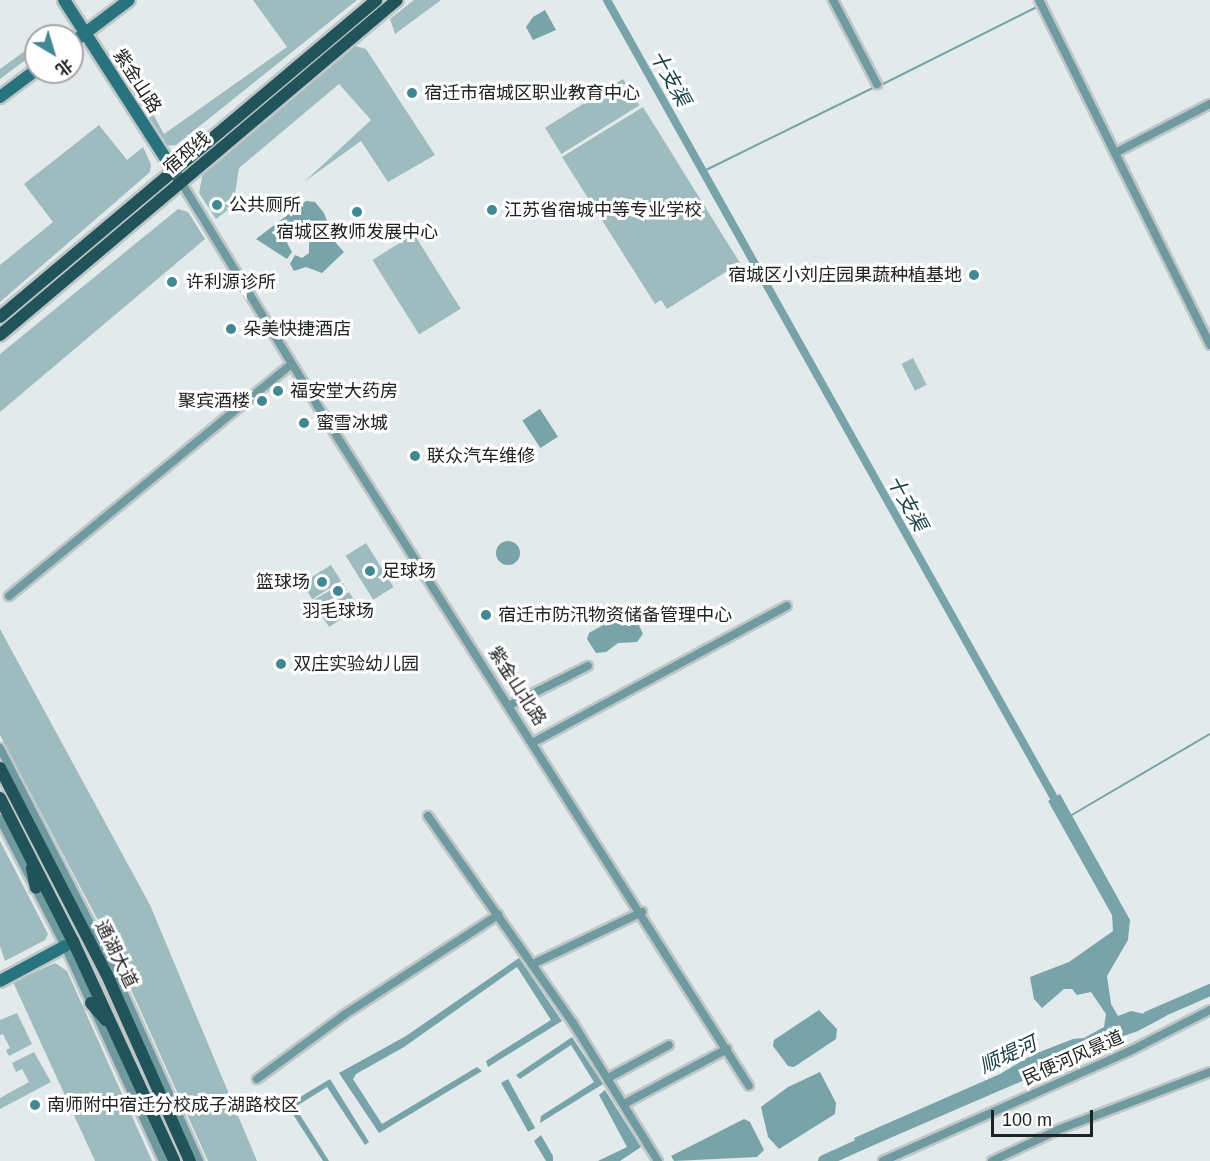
<!DOCTYPE html>
<html>
<head>
<meta charset="utf-8">
<style>
	body { margin:0 }
	#map { position:relative; width:1210px; height:1161px; overflow:hidden; background:#e2eaeb; font-family:Helvetica,"Noto Sans SC",sans-serif }
	div>[style] { position:absolute }
	.green>* { inset:0; background:#9ebcc0; transform-origin:0 0 }
	.water>* { inset:0; background:#77a3a9; transform-origin:0 0 }
	.round { border-radius:50% }
	.stream>* { height:2px; margin:-1px; padding:0 1px; transform-origin:1px; border-radius:1px; background:#77a3a9 }
	.canal>* { height:8px; margin:-4px; padding:0 4px; transform-origin:4px; border-radius:4px; background:#77a3a9 }
	.river>* { height:12px; margin:-6px; padding:0 6px; transform-origin:6px; border-radius:6px; background:#77a3a9 }
	.roads { filter:drop-shadow(2px 0 #bfc6c7) drop-shadow(-2px 0 #bfc6c7) drop-shadow(0 2px #bfc6c7) drop-shadow(0 -2px #bfc6c7) }
	.street>* { height:8px; margin:-4px; padding:0 4px; transform-origin:4px; border-radius:4px; background:#6e9aa0 }
	.secondary>* { height:12px; margin:-6px; padding:0 6px; transform-origin:6px; border-radius:6px; background:#28737d }
	.primary>* { height:12px; margin:-6px; padding:0 6px; transform-origin:6px; border-radius:6px; background:#20535a }
	.dots>* { width:16px; height:16px; translate:-50% -50%; box-sizing:border-box; border:3px solid #fff; border-radius:50% }
	span { translate:-50% -50%; white-space:nowrap; text-align:center; line-height:1.15; -webkit-text-stroke:6px #fff; paint-order:stroke }
	.street-label { font-size:18px; color:#202323 }
	.poi-label { font-size:18px; color:#202323 }
	.left { translate:0 -50%; text-align:left }
	.right { translate:-100% -50%; text-align:right }
	.water-label { font-size:20px; color:#184147; font-style:italic }
	.north { position:absolute; left:24px; top:24px; width:60px; height:60px; box-sizing:border-box; background:#fff; border:2px solid #a6a7a7; border-radius:50%; rotate:142deg; font-size:16px; font-weight:700; line-height:24px; text-align:center; color:#202323 }
	.north::after { content:''; display:block; margin:auto; width:21px; height:27px; background:#428892; clip-path:polygon(50% 0,100% 100%,50% 72%,0 100%) }
	.scale { position:absolute; left:991px; top:1110px; width:102px; height:27px; box-sizing:border-box; border:3px solid #202323; border-top:0; padding-left:8px; font-size:18px; line-height:21px; white-space:nowrap; color:#202323; -webkit-text-stroke:4px #fff; paint-order:stroke }
</style>
</head>
<body>
<div id="map">
	<div class="green">
		<div style="clip-path:polygon(253px 0,357px 0,176px 145px,164px 146px,145px 118px,144px 108px,148px 105px,164px 134px,287px 47px)"></div>
		<div style="clip-path:polygon(414px 0,441px 0,395px 34px,390px 19px)"></div>
		<div style="clip-path:polygon(36px 43px,36px 52px,0 79px,0 69px)"></div>
		<div style="clip-path:polygon(355px 46px,366px 49px,435px 155px,388px 182px,361px 141px,304px 182px,371px 120px,339px 84px,239px 168px,233px 206px,216px 219px,199px 193px,203px 173px)"></div>
		<div style="left:623px;top:79px;width:31px;height:92px;rotate:58deg"></div>
		<div style="clip-path:polygon(643px 107px,740px 263px,667px 309px,661px 300px,655px 304px,562px 157px)"></div>
		<div style="clip-path:polygon(99px 125px,127px 160px,143px 147px,151px 164px,150px 172px,0 302px,0 265px,53px 222px,24px 184px)"></div>
		<div style="clip-path:polygon(178px 209px,188px 212px,205px 239px,0 412px,0 354px)"></div>
		<div style="left:414px;top:234px;width:88px;height:49px;rotate:58deg"></div>
		<div style="left:913px;top:358px;width:30px;height:13px;rotate:63deg"></div>
		<div style="left:366px;top:543px;width:52px;height:24px;rotate:58deg"></div>
		<div style="left:331px;top:565px;width:19px;height:34px;rotate:58deg"></div>
		<div style="left:343px;top:583px;width:8px;height:33px;rotate:60deg"></div>
		<div style="left:349px;top:592px;width:18px;height:36px;rotate:56deg"></div>
		<div style="clip-path:polygon(0 629px,150px 905px,257px 1161px,208px 1161px,112px 947px,0 735px)"></div>
		<div style="clip-path:polygon(0 841px,48px 934px,45px 940px,5px 961px,0 946px)"></div>
		<div style="clip-path:polygon(55px 963px,67px 971px,152px 1161px,95px 1161px,13px 982px)"></div>
		<div style="clip-path:polygon(17px 1013px,32px 1044px,9px 1056px,6px 1050px,10px 1048px,3px 1034px,0 1035px,0 1020px)"></div>
		<div style="clip-path:polygon(34px 1052px,51px 1082px,0 1109px,0 1098px,29px 1082px,22px 1069px,16px 1072px,12px 1063px)"></div>
	</div>
	<div class="water">
		<div style="clip-path:polygon(545px 10px,556px 30px,533px 40px,526px 27px,533px 17px)"></div>
		<div style="clip-path:polygon(306px 201px,315px 202px,324px 213px,335px 242px,344px 252px,322px 273px,306px 267px,294px 271px,290px 264px,295px 255px,302px 258px,309px 253px,309px 243px,317px 236px,310px 225px,303px 224px,289px 233px,286px 241px,292px 252px,287px 259px,256px 239px)"></div>
		<div style="left:540px;top:409px;width:33px;height:21px;rotate:57deg"></div>
		<div class="round" style="left:496px;top:541px;width:24px;height:24px"></div>
		<div style="clip-path:polygon(626px 612px,634px 614px,643px 634px,637px 642px,618px 643px,606px 652px,596px 653px,587px 639px,589px 633px)"></div>
		<div style="clip-path:polygon(1060px 794px,1130px 920px,1128px 940px,1107px 976px,1111px 1004px,1118px 1016px,1131px 1011px,1149px 1015px,1162px 1009px,1166px 1016px,1138px 1031px,1112px 1040px,1105px 1038px,1043px 1072px,860px 1151px,854px 1138px,1000px 1074px,1032px 1055px,1073px 1039px,1084px 1038px,1104px 1027px,1106px 1014px,1091px 992px,1077px 995px,1072px 989px,1064px 989px,1042px 1008px,1034px 999px,1030px 977px,1069px 962px,1113px 931px,1112px 915px,1048px 801px)"></div>
		<div style="clip-path:polygon(519px 958px,562px 1021px,488px 1067px,486px 1061px,551px 1020px,517px 967px,404px 1047px,356px 1074px,353px 1079px,382px 1124px,477px 1067px,482px 1071px,379px 1133px,339px 1073px,406px 1036px)"></div>
		<div style="clip-path:polygon(819px 1010px,837px 1029px,836px 1039px,794px 1067px,788px 1066px,773px 1046px,774px 1040px)"></div>
		<div style="clip-path:polygon(572px 1037px,603px 1084px,540px 1123px,541px 1116px,594px 1082px,571px 1045px,520px 1079px,516px 1075px)"></div>
		<div style="clip-path:polygon(820px 1072px,836px 1103px,835px 1114px,779px 1149px,768px 1137px,761px 1107px,788px 1087px)"></div>
		<div style="clip-path:polygon(330px 1079px,369px 1142px,365px 1145px,327px 1087px,295px 1107px,329px 1161px,323px 1161px,287px 1105px)"></div>
		<div style="left:508px;top:1079px;width:56px;height:8px;rotate:61deg"></div>
		<div style="clip-path:polygon(605px 1090px,641px 1147px,620px 1161px,598px 1161px,627px 1147px,599px 1095px)"></div>
		<div style="clip-path:polygon(744px 1119px,750px 1122px,764px 1150px,757px 1157px,674px 1161px,671px 1156px)"></div>
		<div style="clip-path:polygon(541px 1135px,553px 1156px,553px 1161px,546px 1161px,534px 1141px)"></div>
	</div>
	<div class="stream">
		<div style="left:1045px;top:0;width:166px;rotate:63.9deg"></div>
		<div style="left:883px;top:84px;width:172px;rotate:-26.6deg"></div>
		<div style="left:1121px;top:154px;width:201px;rotate:63.7deg"></div>
		<div style="left:704px;top:171px;width:188px;rotate:-26.2deg"></div>
		<div style="left:1070px;top:816px;width:162px;rotate:-30.4deg"></div>
	</div>
	<div class="canal">
		<div style="left:607px;top:0;width:923px;rotate:60.74deg"></div>
	</div>
	<div class="river">
		<div style="left:1148px;top:1017px;width:68px;rotate:-23.5deg"></div>
		<div style="left:824px;top:1161px;width:53px;rotate:-24.6deg"></div>
	</div>
	<div class="roads">
		<div class="street">
			<div style="left:833px;top:0;width:95px;rotate:62.4deg"></div>
			<div style="left:1039px;top:0;width:385px;rotate:63.6deg"></div>
			<div style="left:1115px;top:153px;width:107px;rotate:-27.3deg"></div>
			<div style="left:181px;top:182px;width:261px;rotate:58.6deg"></div>
			<div style="left:317px;top:405px;width:806px;rotate:57.61deg"></div>
			<div style="left:9px;top:596px;width:365px;rotate:-39.4deg"></div>
			<div style="left:510px;top:705px;width:87px;rotate:-26.6deg"></div>
			<div style="left:534px;top:742px;width:287px;rotate:-28.3deg"></div>
			<div style="left:0;top:748px;width:234px;rotate:62.8deg"></div>
			<div style="left:107px;top:956px;width:225px;rotate:65.8deg"></div>
			<div style="left:428px;top:816px;width:253px;rotate:55deg"></div>
			<div style="left:573px;top:1023px;width:162px;rotate:58.4deg"></div>
			<div style="left:0;top:819px;width:143px;rotate:62.9deg"></div>
			<div style="left:65px;top:946px;width:236px;rotate:65.5deg"></div>
			<div style="left:533px;top:964px;width:121px;rotate:-25.5deg"></div>
			<div style="left:608px;top:1078px;width:69px;rotate:-28.4deg"></div>
			<div style="left:257px;top:1079px;width:108px;rotate:-36.3deg"></div>
			<div style="left:344px;top:1015px;width:184px;rotate:-33deg"></div>
			<div style="left:624px;top:1104px;width:117px;rotate:-28.1deg"></div>
			<div style="left:883px;top:1161px;width:270px;rotate:-24deg"></div>
			<div style="left:1130px;top:1051px;width:90px;rotate:-27.1deg"></div>
			<div style="left:992px;top:1161px;width:75px;rotate:-25.2deg"></div>
			<div style="left:1060px;top:1129px;width:160px;rotate:-20.8deg"></div>
		</div>
		<div class="secondary">
			<div style="left:64px;top:0;width:216px;rotate:57.3deg"></div>
			<div style="left:72px;top:43px;width:71px;rotate:-37deg"></div>
			<div style="left:0;top:97px;width:45px;rotate:-36.9deg"></div>
			<div style="left:0;top:981px;width:74px;rotate:-28.3deg"></div>
		</div>
		<div class="primary">
			<div style="left:0;top:317px;width:492px;rotate:-40.1deg"></div>
			<div style="left:0;top:335px;width:519px;rotate:-40.16deg"></div>
			<div style="left:0;top:768px;width:233px;rotate:62.7deg"></div>
			<div style="left:107px;top:975px;width:204px;rotate:66deg"></div>
			<div style="left:0;top:798px;width:161px;rotate:63deg"></div>
			<div style="left:73px;top:941px;width:242px;rotate:65.3deg"></div>
			<div style="left:32px;top:868px;width:20px;rotate:79deg"></div>
			<div style="left:91px;top:1003px;width:23px;rotate:49deg"></div>
		</div>
	</div>
	<div class="dots">
		<div style="left:412px;top:93px;background:#428892"></div>
		<div style="left:217px;top:205px;background:#428892"></div>
		<div style="left:492px;top:210px;background:#428892"></div>
		<div style="left:357px;top:212px;background:#428892"></div>
		<div style="left:974px;top:275px;background:#428892"></div>
		<div style="left:172px;top:282px;background:#428892"></div>
		<div style="left:231px;top:329px;background:#428892"></div>
		<div style="left:278px;top:391px;background:#428892"></div>
		<div style="left:262px;top:401px;background:#428892"></div>
		<div style="left:304px;top:423px;background:#428892"></div>
		<div style="left:415px;top:456px;background:#428892"></div>
		<div style="left:370px;top:571px;background:#428892"></div>
		<div style="left:322px;top:582px;background:#428892"></div>
		<div style="left:338px;top:591px;background:#428892"></div>
		<div style="left:486px;top:615px;background:#428892"></div>
		<div style="left:281px;top:664px;background:#428892"></div>
		<div style="left:35px;top:1105px;background:#428892"></div>
	</div>
	<div class="street-label">
		<span style="left:137px;top:81px;rotate:57deg">紫金山路</span>
		<span style="left:187px;top:153px;rotate:-40deg">宿邳线</span>
		<span style="left:517px;top:686px;rotate:57deg">紫金山北路</span>
		<span style="left:116px;top:954px;rotate:64deg">通湖大道</span>
		<span style="left:1073px;top:1058px;rotate:-24deg">民便河风景道</span>
	</div>
	<div class="poi-label">
		<span class="left" style="left:424px;top:93px">宿迁市宿城区职业教育中心</span>
		<span class="left" style="left:229px;top:205px">公共厕所</span>
		<span class="left" style="left:504px;top:210px">江苏省宿城中等专业学校</span>
		<span style="left:357px;top:232px">宿城区教师发展中心</span>
		<span class="right" style="left:962px;top:275px">宿城区小刘庄园果蔬种植基地</span>
		<span class="left" style="left:186px;top:282px">许利源诊所</span>
		<span class="left" style="left:243px;top:329px">朵美快捷酒店</span>
		<span class="left" style="left:290px;top:391px">福安堂大药房</span>
		<span class="right" style="left:250px;top:401px">聚宾酒楼</span>
		<span class="left" style="left:316px;top:423px">蜜雪冰城</span>
		<span class="left" style="left:427px;top:456px">联众汽车维修</span>
		<span class="left" style="left:382px;top:571px">足球场</span>
		<span class="right" style="left:310px;top:582px">篮球场</span>
		<span style="left:338px;top:611px">羽毛球场</span>
		<span class="left" style="left:498px;top:615px">宿迁市防汛物资储备管理中心</span>
		<span class="left" style="left:293px;top:664px">双庄实验幼儿园</span>
		<span class="left" style="left:47px;top:1105px">南师附中宿迁分校成子湖路校区</span>
	</div>
	<div class="water-label">
		<span style="left:670px;top:78px;rotate:61deg">十支渠</span>
		<span style="left:907px;top:503px;rotate:61deg">十支渠</span>
		<span style="left:1008px;top:1055px;rotate:-25deg">顺堤河</span>
	</div>
	<div class="north">北</div>
	<div class="scale">100 m</div>
</div>
</body>
</html>
